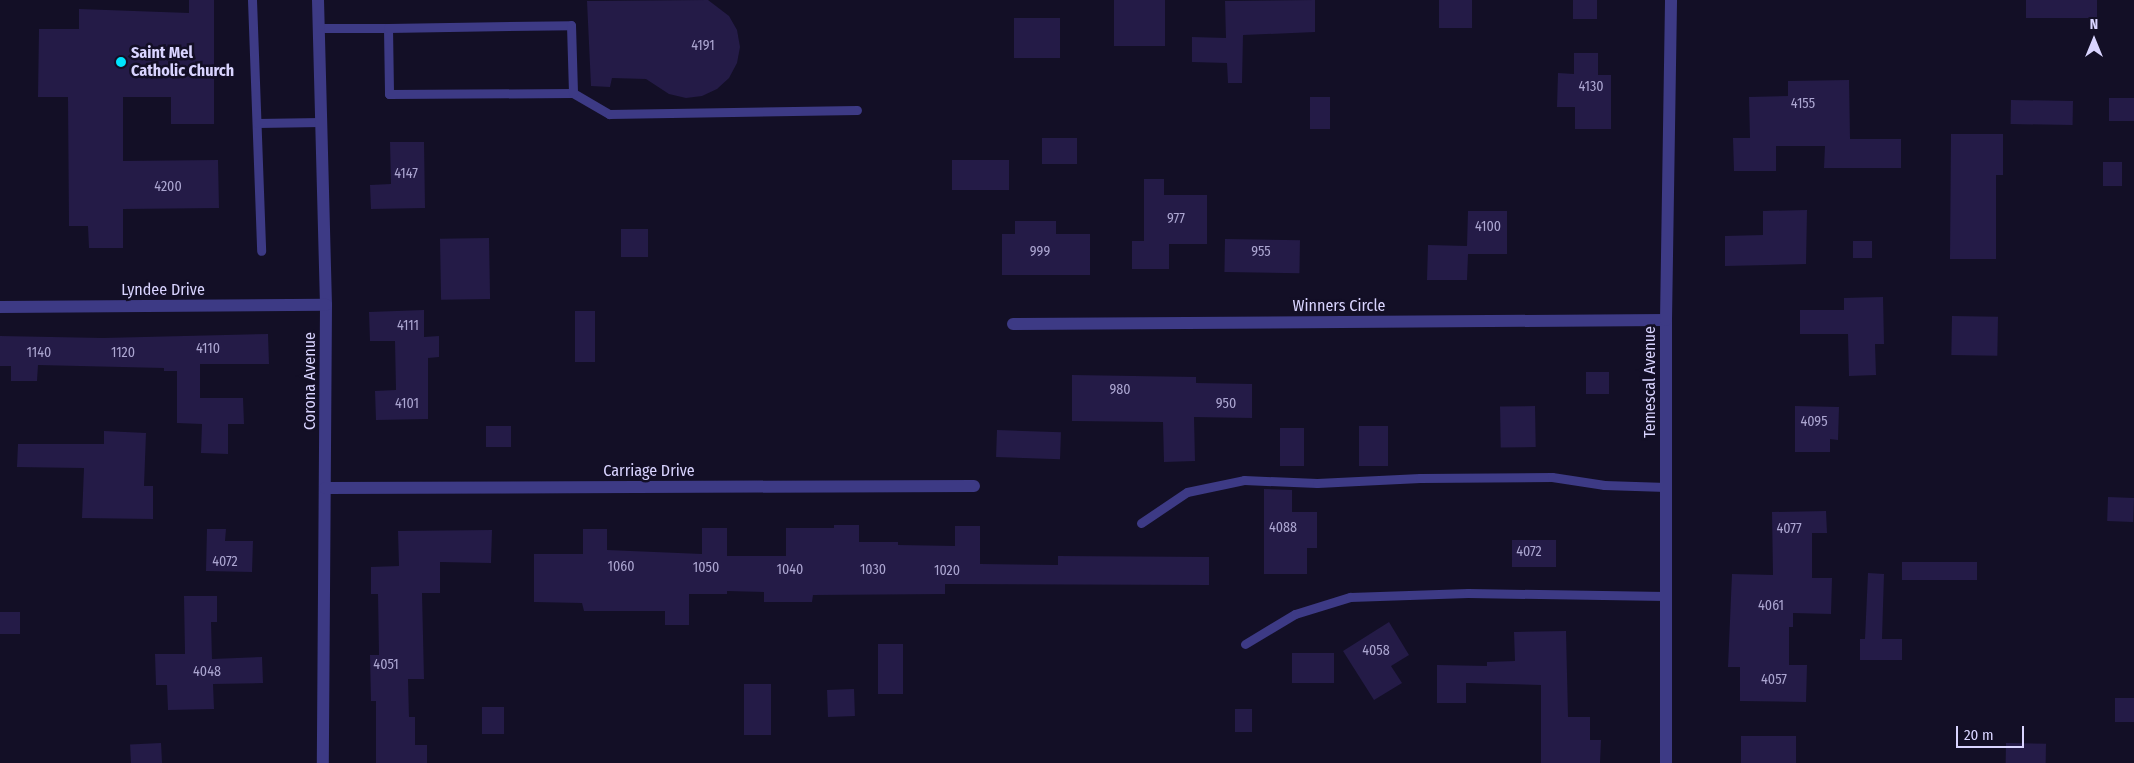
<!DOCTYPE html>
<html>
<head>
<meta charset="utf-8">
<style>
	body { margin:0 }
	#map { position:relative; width:2134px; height:763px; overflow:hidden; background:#130f26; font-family:"Fira Sans Condensed",sans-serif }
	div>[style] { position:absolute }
	.building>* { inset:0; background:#241b47; transform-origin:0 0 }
	.lane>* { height:9px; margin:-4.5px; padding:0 4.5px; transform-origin:4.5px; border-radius:4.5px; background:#3d3a85 }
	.street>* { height:12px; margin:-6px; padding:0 6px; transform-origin:6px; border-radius:6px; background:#3d3a85 }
	.dots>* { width:14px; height:14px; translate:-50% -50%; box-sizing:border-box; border:2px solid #130f26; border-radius:50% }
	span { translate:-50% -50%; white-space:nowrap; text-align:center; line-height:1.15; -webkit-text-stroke:5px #130f26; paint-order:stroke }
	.number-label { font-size:14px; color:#aca6d1 }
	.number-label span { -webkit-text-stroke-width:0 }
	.poi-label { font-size:16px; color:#d9d4ff; font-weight:700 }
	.left { translate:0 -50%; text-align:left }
	.street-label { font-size:16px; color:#d9d4ff }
	.north { position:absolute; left:2069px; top:15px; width:50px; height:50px; -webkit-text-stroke:4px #130f26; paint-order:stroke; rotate:0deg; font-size:14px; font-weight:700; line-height:20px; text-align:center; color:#d9d4ff }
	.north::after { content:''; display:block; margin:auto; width:18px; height:22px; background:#d9d4ff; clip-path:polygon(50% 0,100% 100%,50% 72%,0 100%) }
	.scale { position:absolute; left:1956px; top:726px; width:68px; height:22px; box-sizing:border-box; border:2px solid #d9d4ff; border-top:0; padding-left:6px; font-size:15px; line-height:18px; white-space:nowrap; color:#d9d4ff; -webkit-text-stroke:4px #130f26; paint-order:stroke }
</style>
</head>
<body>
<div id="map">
	<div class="building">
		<div style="clip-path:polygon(189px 0,214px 0,214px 124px,171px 124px,171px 97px,123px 97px,123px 161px,218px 160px,219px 208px,123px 209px,123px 248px,89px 248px,88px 226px,69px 226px,68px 97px,38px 97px,39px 29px,79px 29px,79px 9px,189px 13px)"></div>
		<div style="clip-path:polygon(708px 0,729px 16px,737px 30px,740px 47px,737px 63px,729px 78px,717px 89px,702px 96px,686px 98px,669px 94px,646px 79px,612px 78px,610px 87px,591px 86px,587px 1px)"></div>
		<div style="left:1114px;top:0;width:51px;height:46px"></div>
		<div style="clip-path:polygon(1315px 0,1315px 32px,1243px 35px,1242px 83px,1228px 83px,1227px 63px,1192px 62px,1192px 37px,1226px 38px,1225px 1px)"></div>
		<div style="left:1439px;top:0;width:33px;height:28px"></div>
		<div style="left:1573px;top:0;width:24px;height:19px"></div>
		<div style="left:2026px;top:0;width:71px;height:18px"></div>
		<div style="left:1014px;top:18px;width:46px;height:40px"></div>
		<div style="clip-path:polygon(1574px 53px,1598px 53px,1598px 75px,1611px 75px,1611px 129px,1575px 129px,1575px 107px,1557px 107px,1558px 73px,1574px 74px)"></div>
		<div style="clip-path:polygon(1849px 80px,1850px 139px,1901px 139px,1901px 168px,1824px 168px,1825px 146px,1776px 146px,1776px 171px,1734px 171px,1733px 138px,1750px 138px,1749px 97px,1788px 96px,1788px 81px)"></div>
		<div style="left:1310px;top:97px;width:20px;height:32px"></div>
		<div style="left:2109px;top:98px;width:25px;height:23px"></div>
		<div style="left:2011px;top:100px;width:62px;height:24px;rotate:1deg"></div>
		<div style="clip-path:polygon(1951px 134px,2003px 134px,2003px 175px,1996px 175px,1996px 259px,1950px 259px)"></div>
		<div style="left:1042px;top:138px;width:35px;height:26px"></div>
		<div style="clip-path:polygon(390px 142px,424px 142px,425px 208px,371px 209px,370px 185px,391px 184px)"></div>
		<div style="left:952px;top:160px;width:57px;height:30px"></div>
		<div style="left:2103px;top:162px;width:19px;height:24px"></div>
		<div style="clip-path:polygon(1144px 179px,1164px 179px,1164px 195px,1207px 195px,1207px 244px,1169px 244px,1169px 269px,1132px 269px,1132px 241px,1144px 241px)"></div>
		<div style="clip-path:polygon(1807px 210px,1806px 264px,1725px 266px,1725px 236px,1763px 235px,1763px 211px)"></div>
		<div style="clip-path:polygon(1468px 211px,1507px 211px,1507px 254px,1468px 254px,1467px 280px,1427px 280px,1428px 245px,1467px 246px)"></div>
		<div style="clip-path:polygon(1015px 221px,1056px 221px,1056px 234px,1090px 234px,1090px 275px,1002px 275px,1002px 234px,1015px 234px)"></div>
		<div style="left:621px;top:229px;width:27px;height:28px"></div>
		<div style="left:489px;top:238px;width:61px;height:49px;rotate:89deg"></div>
		<div style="left:1225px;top:239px;width:75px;height:33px;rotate:1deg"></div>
		<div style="left:1872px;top:241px;width:17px;height:19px;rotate:90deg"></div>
		<div style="clip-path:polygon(1883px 297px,1884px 344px,1875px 344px,1876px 375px,1849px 376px,1848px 334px,1800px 334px,1800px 310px,1844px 310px,1844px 298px)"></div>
		<div style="clip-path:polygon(424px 310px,424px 337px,439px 336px,439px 357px,428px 358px,428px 419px,376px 420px,375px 391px,396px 390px,395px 341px,370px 341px,369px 312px)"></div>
		<div style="left:575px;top:311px;width:20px;height:51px"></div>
		<div style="left:1952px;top:316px;width:46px;height:39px;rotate:1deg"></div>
		<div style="clip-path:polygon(268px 334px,269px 364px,200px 364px,200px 398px,243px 398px,244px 424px,228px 424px,228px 454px,201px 453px,202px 424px,177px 423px,177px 371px,164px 371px,164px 368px,38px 365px,37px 381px,11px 381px,11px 366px,0 366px,0 336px,103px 338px)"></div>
		<div style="left:1609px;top:372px;width:22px;height:23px;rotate:90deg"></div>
		<div style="clip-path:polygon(1072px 375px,1196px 377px,1196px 383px,1252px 384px,1252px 418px,1194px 417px,1195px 461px,1164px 462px,1163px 422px,1072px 421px)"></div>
		<div style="left:1535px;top:406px;width:41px;height:35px;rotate:89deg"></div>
		<div style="clip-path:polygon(1795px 406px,1839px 407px,1838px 440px,1830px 439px,1830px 452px,1795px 452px)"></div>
		<div style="left:486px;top:426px;width:25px;height:21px"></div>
		<div style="left:1359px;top:426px;width:29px;height:40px"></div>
		<div style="left:1280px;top:428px;width:24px;height:38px"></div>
		<div style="left:997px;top:430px;width:64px;height:27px;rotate:2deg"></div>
		<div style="clip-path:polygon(104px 431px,146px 433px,144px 486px,153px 486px,153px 519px,82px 518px,84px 468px,17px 467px,18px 444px,104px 444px)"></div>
		<div style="clip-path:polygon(1264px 489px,1292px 490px,1292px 512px,1317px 512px,1317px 548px,1307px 548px,1307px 574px,1264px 574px)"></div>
		<div style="left:2108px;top:497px;width:26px;height:24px;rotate:2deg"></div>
		<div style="clip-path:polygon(1826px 511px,1827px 533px,1812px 533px,1812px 578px,1832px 578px,1831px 614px,1793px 613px,1793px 627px,1789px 627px,1789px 665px,1807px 665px,1806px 702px,1740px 701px,1740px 667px,1728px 667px,1732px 574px,1773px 575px,1772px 512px)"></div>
		<div style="clip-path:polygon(834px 525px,859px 525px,859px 542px,898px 542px,898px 545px,955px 546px,955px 526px,980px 526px,980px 564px,1058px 565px,1058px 556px,1209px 557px,1209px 585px,945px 584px,945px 594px,813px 595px,812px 602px,764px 602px,764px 592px,727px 591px,727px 594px,689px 594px,689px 625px,665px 625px,665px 611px,584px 611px,582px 603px,534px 602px,534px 554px,583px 554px,583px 529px,607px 529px,607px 550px,702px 554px,702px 528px,727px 528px,727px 556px,786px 556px,786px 528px,834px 528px)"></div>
		<div style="clip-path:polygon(207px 529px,226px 529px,225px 541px,253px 541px,252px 572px,206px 571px)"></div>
		<div style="clip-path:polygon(492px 530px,491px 563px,440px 562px,440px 593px,422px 593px,424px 679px,408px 679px,409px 717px,415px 717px,415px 745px,427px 745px,427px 763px,376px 763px,376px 701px,371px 701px,370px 655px,379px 655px,378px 594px,371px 594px,371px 567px,399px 566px,398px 531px)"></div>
		<div style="left:1512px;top:540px;width:44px;height:27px"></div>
		<div style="left:1977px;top:562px;width:18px;height:75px;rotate:90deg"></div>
		<div style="clip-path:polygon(1868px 573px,1884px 574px,1882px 639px,1902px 639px,1902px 660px,1860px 660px,1860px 639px,1865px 639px)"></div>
		<div style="clip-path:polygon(184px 596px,217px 596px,217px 622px,211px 622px,212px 659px,262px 657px,263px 683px,213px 684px,214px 709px,168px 710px,167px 685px,156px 685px,155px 654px,185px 654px)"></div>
		<div style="left:0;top:612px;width:20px;height:22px"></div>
		<div style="clip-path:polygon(1389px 622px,1409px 655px,1391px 666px,1402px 683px,1374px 700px,1343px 651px)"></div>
		<div style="clip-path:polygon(1566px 631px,1568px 717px,1590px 717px,1590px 740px,1601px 740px,1600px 763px,1541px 763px,1541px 685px,1466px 683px,1466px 703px,1437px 703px,1437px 665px,1487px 666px,1487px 662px,1515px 661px,1514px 632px)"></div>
		<div style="left:878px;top:644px;width:25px;height:50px"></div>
		<div style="left:1292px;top:653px;width:42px;height:30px"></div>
		<div style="left:744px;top:684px;width:27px;height:51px"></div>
		<div style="left:854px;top:689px;width:27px;height:27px;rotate:88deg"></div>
		<div style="left:2115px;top:698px;width:19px;height:24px"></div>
		<div style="left:482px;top:707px;width:22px;height:27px"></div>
		<div style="left:1235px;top:709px;width:17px;height:23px"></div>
		<div style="left:1741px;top:736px;width:55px;height:27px"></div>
		<div style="left:161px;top:743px;width:20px;height:31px;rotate:87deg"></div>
		<div style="left:2006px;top:743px;width:40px;height:20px;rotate:1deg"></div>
	</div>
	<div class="lane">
		<div style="left:252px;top:0;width:251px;rotate:87.9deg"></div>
		<div style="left:319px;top:28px;width:69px"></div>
		<div style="left:388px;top:28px;width:66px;rotate:89.1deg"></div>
		<div style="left:389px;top:94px;width:184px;rotate:-0.3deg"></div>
		<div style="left:573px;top:93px;width:42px;rotate:30.3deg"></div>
		<div style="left:609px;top:114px;width:248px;rotate:-0.9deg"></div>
		<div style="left:388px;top:28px;width:183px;rotate:-0.9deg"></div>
		<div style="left:571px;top:25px;width:68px;rotate:88.3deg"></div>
		<div style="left:257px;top:123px;width:64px;rotate:-0.9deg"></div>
		<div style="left:1141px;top:523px;width:55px;rotate:-34deg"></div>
		<div style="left:1187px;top:492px;width:58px;rotate:-11.9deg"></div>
		<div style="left:1244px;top:480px;width:73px;rotate:2.4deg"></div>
		<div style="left:1317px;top:483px;width:103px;rotate:-2.8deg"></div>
		<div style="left:1420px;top:478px;width:132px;rotate:-0.4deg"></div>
		<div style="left:1552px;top:477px;width:53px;rotate:8.7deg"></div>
		<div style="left:1604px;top:485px;width:62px;rotate:1.8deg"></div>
		<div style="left:1245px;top:644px;width:58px;rotate:-31deg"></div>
		<div style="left:1295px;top:614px;width:58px;rotate:-17.2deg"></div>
		<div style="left:1350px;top:597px;width:118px;rotate:-1.9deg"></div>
		<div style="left:1468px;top:593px;width:198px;rotate:0.9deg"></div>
	</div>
	<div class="street">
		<div style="left:318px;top:0;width:305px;rotate:88.5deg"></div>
		<div style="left:326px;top:305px;width:458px;rotate:90.4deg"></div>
		<div style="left:0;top:307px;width:326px;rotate:-0.4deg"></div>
		<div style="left:1013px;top:324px;width:653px;rotate:-0.35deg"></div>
		<div style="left:325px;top:488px;width:649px;rotate:-0.18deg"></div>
		<div style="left:1666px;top:763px;width:443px;rotate:-90deg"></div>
		<div style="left:1666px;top:320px;width:320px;rotate:-89.1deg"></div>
	</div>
	<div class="dots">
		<div style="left:121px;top:62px;background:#00e5ff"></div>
	</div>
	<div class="number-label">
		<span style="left:703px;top:46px">4191</span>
		<span style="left:1591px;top:87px">4130</span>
		<span style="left:1803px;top:104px">4155</span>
		<span style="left:406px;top:174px">4147</span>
		<span style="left:168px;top:187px">4200</span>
		<span style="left:1176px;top:219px">977</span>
		<span style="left:1488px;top:227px">4100</span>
		<span style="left:1040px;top:252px">999</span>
		<span style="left:1261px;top:252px">955</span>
		<span style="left:408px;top:326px">4111</span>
		<span style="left:208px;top:349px">4110</span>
		<span style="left:39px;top:353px">1140</span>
		<span style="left:123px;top:353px">1120</span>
		<span style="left:1120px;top:390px">980</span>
		<span style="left:407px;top:404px">4101</span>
		<span style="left:1226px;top:404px">950</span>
		<span style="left:1814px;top:422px">4095</span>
		<span style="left:1283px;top:528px">4088</span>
		<span style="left:1789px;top:529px">4077</span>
		<span style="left:1529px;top:552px">4072</span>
		<span style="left:225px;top:562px">4072</span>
		<span style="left:621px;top:567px">1060</span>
		<span style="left:706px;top:568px">1050</span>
		<span style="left:790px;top:570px">1040</span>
		<span style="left:873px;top:570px">1030</span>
		<span style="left:947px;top:571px">1020</span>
		<span style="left:1771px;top:606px">4061</span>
		<span style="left:1376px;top:651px">4058</span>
		<span style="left:386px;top:665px">4051</span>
		<span style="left:207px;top:672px">4048</span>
		<span style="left:1774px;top:680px">4057</span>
	</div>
	<div class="poi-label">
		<span class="left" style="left:131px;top:62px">Saint Mel<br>Catholic Church</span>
	</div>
	<div class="street-label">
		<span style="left:163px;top:290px">Lyndee Drive</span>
		<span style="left:1339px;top:306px">Winners Circle</span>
		<span style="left:310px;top:381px;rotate:-90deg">Corona Avenue</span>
		<span style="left:1650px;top:382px;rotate:-90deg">Temescal Avenue</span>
		<span style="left:649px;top:471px">Carriage Drive</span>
	</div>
	<div class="north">N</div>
	<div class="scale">20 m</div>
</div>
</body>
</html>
